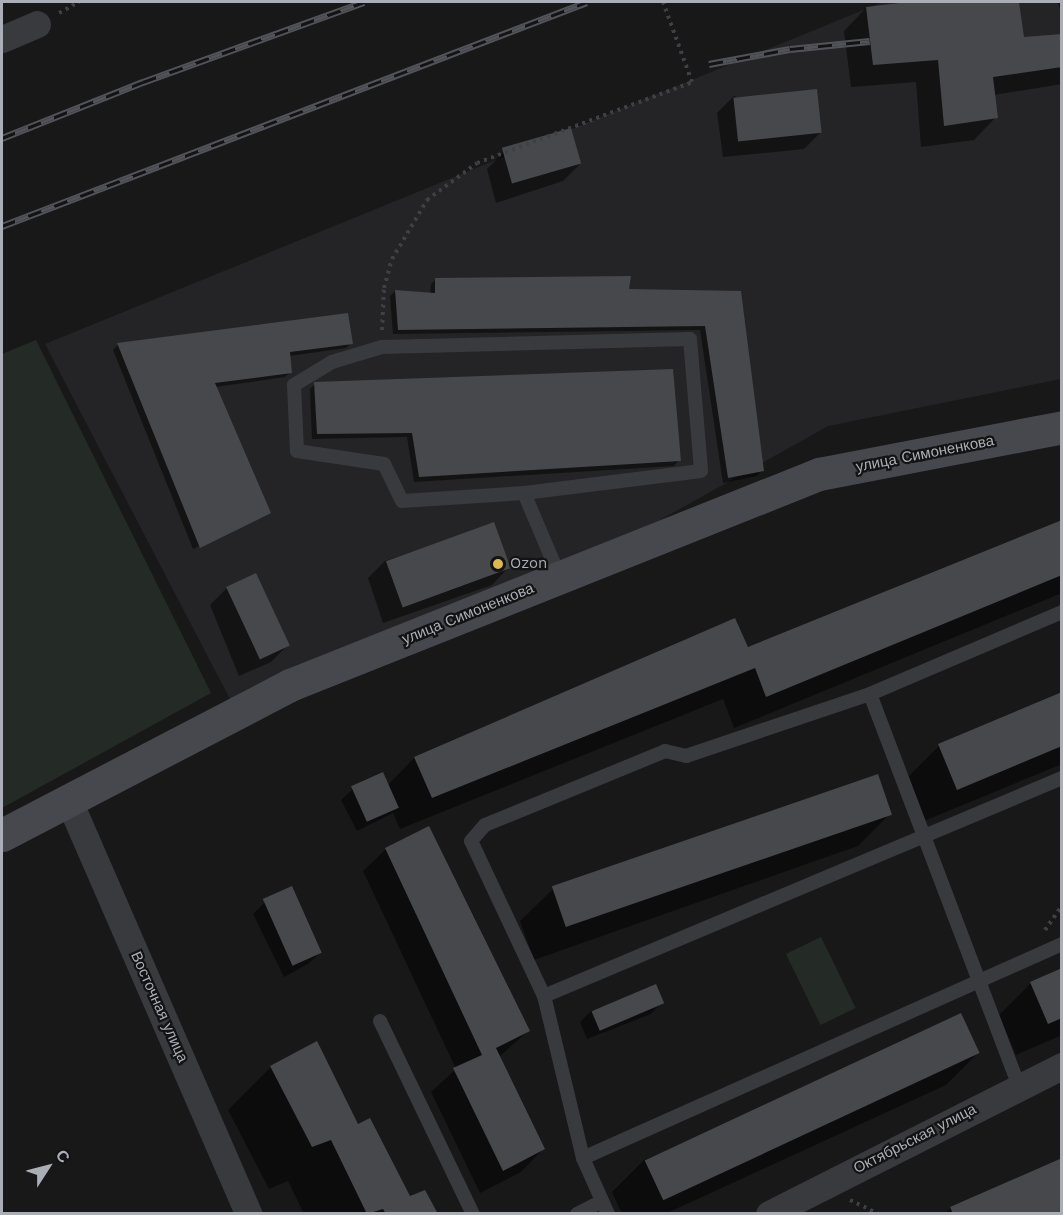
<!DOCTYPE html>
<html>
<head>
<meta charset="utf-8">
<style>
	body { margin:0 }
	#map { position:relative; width:1063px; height:1215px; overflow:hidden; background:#181819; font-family:"Work Sans",sans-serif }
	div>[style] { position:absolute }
	.built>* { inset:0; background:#242426 }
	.green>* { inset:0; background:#242b26; transform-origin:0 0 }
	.shadow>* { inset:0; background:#0007 }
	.building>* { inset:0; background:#47484b; transform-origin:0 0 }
	.path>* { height:4px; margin-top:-2px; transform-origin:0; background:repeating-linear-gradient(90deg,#3f4045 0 3px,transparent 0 7.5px) }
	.lane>* { height:14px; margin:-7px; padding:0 7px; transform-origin:7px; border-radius:7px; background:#393a3e }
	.street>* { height:27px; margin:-13.5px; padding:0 13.5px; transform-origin:13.5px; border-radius:13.5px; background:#393a3e }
	.secondary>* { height:33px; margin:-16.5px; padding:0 16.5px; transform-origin:16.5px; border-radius:16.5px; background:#47484e }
	.rail>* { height:7px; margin-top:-3.5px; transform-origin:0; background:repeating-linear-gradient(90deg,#131314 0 14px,#525359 0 28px); box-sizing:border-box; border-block:2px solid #525359 }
	.dots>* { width:16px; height:16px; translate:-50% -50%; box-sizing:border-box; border:3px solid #131314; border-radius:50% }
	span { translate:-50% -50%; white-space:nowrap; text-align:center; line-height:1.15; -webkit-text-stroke:4.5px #131314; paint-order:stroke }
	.street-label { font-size:15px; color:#acaeb7 }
	.poi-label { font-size:15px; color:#acaeb7 }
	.left { translate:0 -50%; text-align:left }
	.frame { position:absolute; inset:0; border:3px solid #acaeb7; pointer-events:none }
	.north { position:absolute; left:18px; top:1137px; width:60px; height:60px; -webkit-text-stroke:4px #131314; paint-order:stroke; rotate:54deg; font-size:16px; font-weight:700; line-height:24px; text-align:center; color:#acaeb7 }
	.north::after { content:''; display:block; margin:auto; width:21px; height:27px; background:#acaeb7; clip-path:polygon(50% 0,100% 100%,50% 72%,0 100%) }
</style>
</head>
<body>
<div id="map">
	<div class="built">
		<div style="clip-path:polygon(883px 2px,1061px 2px,1061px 379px,828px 426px,553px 580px,231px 701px,45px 344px)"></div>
	</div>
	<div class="green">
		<div style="clip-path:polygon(36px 340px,211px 693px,2px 808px,2px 354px)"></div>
		<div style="left:821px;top:937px;width:79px;height:39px;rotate:64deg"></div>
	</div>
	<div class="shadow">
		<div style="clip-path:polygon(919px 2px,1018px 2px,1023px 39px,1062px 36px,1062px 84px,994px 95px,996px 117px,974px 140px,921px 147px,916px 82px,851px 87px,844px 31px,866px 8px)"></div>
		<div style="clip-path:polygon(1057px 2px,1062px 2px,1062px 12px)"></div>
		<div style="clip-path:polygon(734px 96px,821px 132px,804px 149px,723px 157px,717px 113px)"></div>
		<div style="clip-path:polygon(504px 152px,580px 164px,563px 181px,496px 203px,487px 169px)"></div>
		<div style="clip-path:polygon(436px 279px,627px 291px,740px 292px,762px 470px,757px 476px,723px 483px,700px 330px,393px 334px,390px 296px,395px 291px,430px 294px,431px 284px)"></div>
		<div style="clip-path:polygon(346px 315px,351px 343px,346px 348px,289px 356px,290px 372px,285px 377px,215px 387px,269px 513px,193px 549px,113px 350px,118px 345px)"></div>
		<div style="clip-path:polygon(315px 384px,679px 460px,674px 466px,414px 482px,407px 437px,312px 439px,310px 389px)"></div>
		<div style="clip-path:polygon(1062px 521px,1062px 593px,734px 728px,723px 699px,400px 829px,393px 813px,357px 831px,341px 800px,353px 789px,387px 786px,414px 758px,735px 620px,747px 649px)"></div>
		<div style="clip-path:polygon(493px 524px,509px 567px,492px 585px,383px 623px,368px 578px,385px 561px)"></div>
		<div style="clip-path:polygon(227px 588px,288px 645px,271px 662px,239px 676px,210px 605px)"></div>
		<div style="clip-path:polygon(1062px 694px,1062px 764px,924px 821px,907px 778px,939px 746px)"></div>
		<div style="clip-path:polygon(890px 814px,858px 846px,534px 960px,520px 921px,553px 889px)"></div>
		<div style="clip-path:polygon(386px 849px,528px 1031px,499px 1057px,543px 1149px,521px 1172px,480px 1193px,431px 1092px,456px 1069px,363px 871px)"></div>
		<div style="clip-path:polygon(265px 902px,320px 953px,308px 964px,284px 977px,253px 914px)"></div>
		<div style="clip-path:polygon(1062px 970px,1062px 1035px,1016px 1055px,999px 1015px,1031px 983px)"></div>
		<div style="clip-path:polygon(662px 1002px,651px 1014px,587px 1039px,580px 1022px,592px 1010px)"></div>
		<div style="clip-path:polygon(316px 1043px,357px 1126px,409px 1197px,436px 1214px,304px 1214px,288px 1181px,269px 1189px,228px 1110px,271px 1067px)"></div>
		<div style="clip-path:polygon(978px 1053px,946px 1085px,665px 1214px,622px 1214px,612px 1192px,644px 1160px)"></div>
		<div style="clip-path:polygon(951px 1208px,1062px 1214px,945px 1214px)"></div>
	</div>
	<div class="building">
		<div style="clip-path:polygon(908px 2px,1019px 2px,1024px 37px,1062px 34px,1062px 67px,993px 77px,998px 118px,944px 126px,938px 60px,873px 65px,866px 7px)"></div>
		<div style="left:817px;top:89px;width:44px;height:84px;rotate:84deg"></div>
		<div style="left:571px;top:128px;width:37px;height:72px;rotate:74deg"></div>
		<div style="clip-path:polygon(631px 276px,629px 289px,741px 291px,764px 471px,728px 478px,705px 326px,398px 330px,395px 290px,435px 293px,435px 278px)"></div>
		<div style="clip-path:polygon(348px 313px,353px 344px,290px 352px,292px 373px,215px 383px,271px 513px,200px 548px,117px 343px)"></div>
		<div style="clip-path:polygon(673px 369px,681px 461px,419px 477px,412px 433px,317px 434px,314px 382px)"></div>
		<div style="clip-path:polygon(1062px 520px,1062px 575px,766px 697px,755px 668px,432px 798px,414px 757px,735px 618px,748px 647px)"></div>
		<div style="left:494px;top:522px;width:49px;height:115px;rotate:70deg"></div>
		<div style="left:256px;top:573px;width:80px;height:33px;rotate:65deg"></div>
		<div style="clip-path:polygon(1062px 692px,1062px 746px,957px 790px,938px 744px)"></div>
		<div style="left:383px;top:772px;width:39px;height:35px;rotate:66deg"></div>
		<div style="left:878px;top:774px;width:43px;height:345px;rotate:71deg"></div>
		<div style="clip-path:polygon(429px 826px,530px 1031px,496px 1048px,545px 1149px,503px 1171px,453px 1068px,482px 1055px,385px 848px)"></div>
		<div style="left:292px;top:886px;width:73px;height:32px;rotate:66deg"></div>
		<div style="clip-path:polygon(1062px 968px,1062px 1018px,1048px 1024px,1030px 982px)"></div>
		<div style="left:656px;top:984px;width:21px;height:70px;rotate:67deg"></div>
		<div style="left:961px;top:1013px;width:44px;height:349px;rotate:65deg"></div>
		<div style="clip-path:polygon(317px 1041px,358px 1124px,370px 1118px,410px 1196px,425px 1190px,438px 1214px,386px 1214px,383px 1209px,367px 1214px,331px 1140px,312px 1147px,270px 1066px)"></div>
		<div style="clip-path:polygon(1062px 1158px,1062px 1214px,953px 1214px,950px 1207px)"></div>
	</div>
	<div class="path">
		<div style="left:59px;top:13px;width:23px;rotate:-29deg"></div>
		<div style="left:382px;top:330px;width:42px;rotate:-87.3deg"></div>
		<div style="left:384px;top:288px;width:30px;rotate:-75deg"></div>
		<div style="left:392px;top:259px;width:69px;rotate:-59.3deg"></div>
		<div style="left:427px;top:200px;width:62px;rotate:-36.5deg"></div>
		<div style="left:477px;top:163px;width:230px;rotate:-20.6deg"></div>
		<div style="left:692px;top:82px;width:85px;rotate:-109.9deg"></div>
		<div style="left:1045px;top:930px;width:29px;rotate:-55deg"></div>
		<div style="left:850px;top:1200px;width:32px;rotate:26deg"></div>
	</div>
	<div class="lane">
		<div style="left:690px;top:339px;width:132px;rotate:85.2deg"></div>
		<div style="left:701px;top:471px;width:178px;rotate:172.9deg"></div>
		<div style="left:524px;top:493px;width:122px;rotate:176.2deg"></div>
		<div style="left:402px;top:501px;width:41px;rotate:-115.9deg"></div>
		<div style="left:384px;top:464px;width:88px;rotate:-171.5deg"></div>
		<div style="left:297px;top:451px;width:66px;rotate:-92.6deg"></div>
		<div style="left:294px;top:385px;width:44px;rotate:-31.2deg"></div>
		<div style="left:332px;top:362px;width:52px;rotate:-16.7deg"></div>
		<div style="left:382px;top:347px;width:308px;rotate:-1.5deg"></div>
		<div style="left:524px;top:493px;width:92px;rotate:67deg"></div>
		<div style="left:870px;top:694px;width:420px;rotate:69.2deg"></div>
		<div style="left:544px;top:996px;width:562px;rotate:-22.82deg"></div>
		<div style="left:380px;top:1021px;width:214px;rotate:64.3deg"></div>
		<div style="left:583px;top:1158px;width:525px;rotate:-24.07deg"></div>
		<div style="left:577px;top:1214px;width:28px;rotate:-27deg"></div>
		<div style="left:608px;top:1214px;width:61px;rotate:-114.1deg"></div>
		<div style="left:583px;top:1158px;width:167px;rotate:-103.5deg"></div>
		<div style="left:544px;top:996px;width:171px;rotate:-115.2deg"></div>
		<div style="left:471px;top:841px;width:21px;rotate:-49deg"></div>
		<div style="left:485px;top:825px;width:195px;rotate:-22.3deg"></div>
		<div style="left:665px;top:751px;width:22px;rotate:13deg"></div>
		<div style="left:686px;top:756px;width:194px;rotate:-18.6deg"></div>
		<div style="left:870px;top:694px;width:209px;rotate:-23.1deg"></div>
	</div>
	<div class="street">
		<div style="left:2px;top:39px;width:38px;rotate:-23deg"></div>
		<div style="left:69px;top:801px;width:451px;rotate:66.5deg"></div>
		<div style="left:769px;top:1214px;width:328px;rotate:-26.8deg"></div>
	</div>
	<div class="secondary">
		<div style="left:2px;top:835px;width:325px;rotate:-27.5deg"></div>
		<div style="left:290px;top:685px;width:570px;rotate:-21.75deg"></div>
		<div style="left:819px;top:474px;width:248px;rotate:-10.9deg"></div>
	</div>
	<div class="rail">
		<div style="left:709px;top:64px;width:82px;rotate:-10.5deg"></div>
		<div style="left:790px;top:49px;width:80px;rotate:-5.7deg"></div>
		<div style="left:2px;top:138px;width:152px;rotate:-21.7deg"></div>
		<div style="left:143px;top:82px;width:235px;rotate:-19.9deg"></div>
		<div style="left:2px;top:226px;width:626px;rotate:-20.95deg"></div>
	</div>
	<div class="dots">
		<div style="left:498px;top:564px;background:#dbb94e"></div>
	</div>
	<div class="street-label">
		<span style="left:925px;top:454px;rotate:-11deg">улица Симоненкова</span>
		<span style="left:468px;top:614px;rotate:-22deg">улица Симоненкова</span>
		<span style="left:159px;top:1007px;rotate:66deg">Восточная улица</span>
		<span style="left:915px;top:1139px;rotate:-27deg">Октябрьская улица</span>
	</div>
	<div class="poi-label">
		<span class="left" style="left:510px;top:564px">Ozon</span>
	</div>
	<div class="frame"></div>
	<div class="north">С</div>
</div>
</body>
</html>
